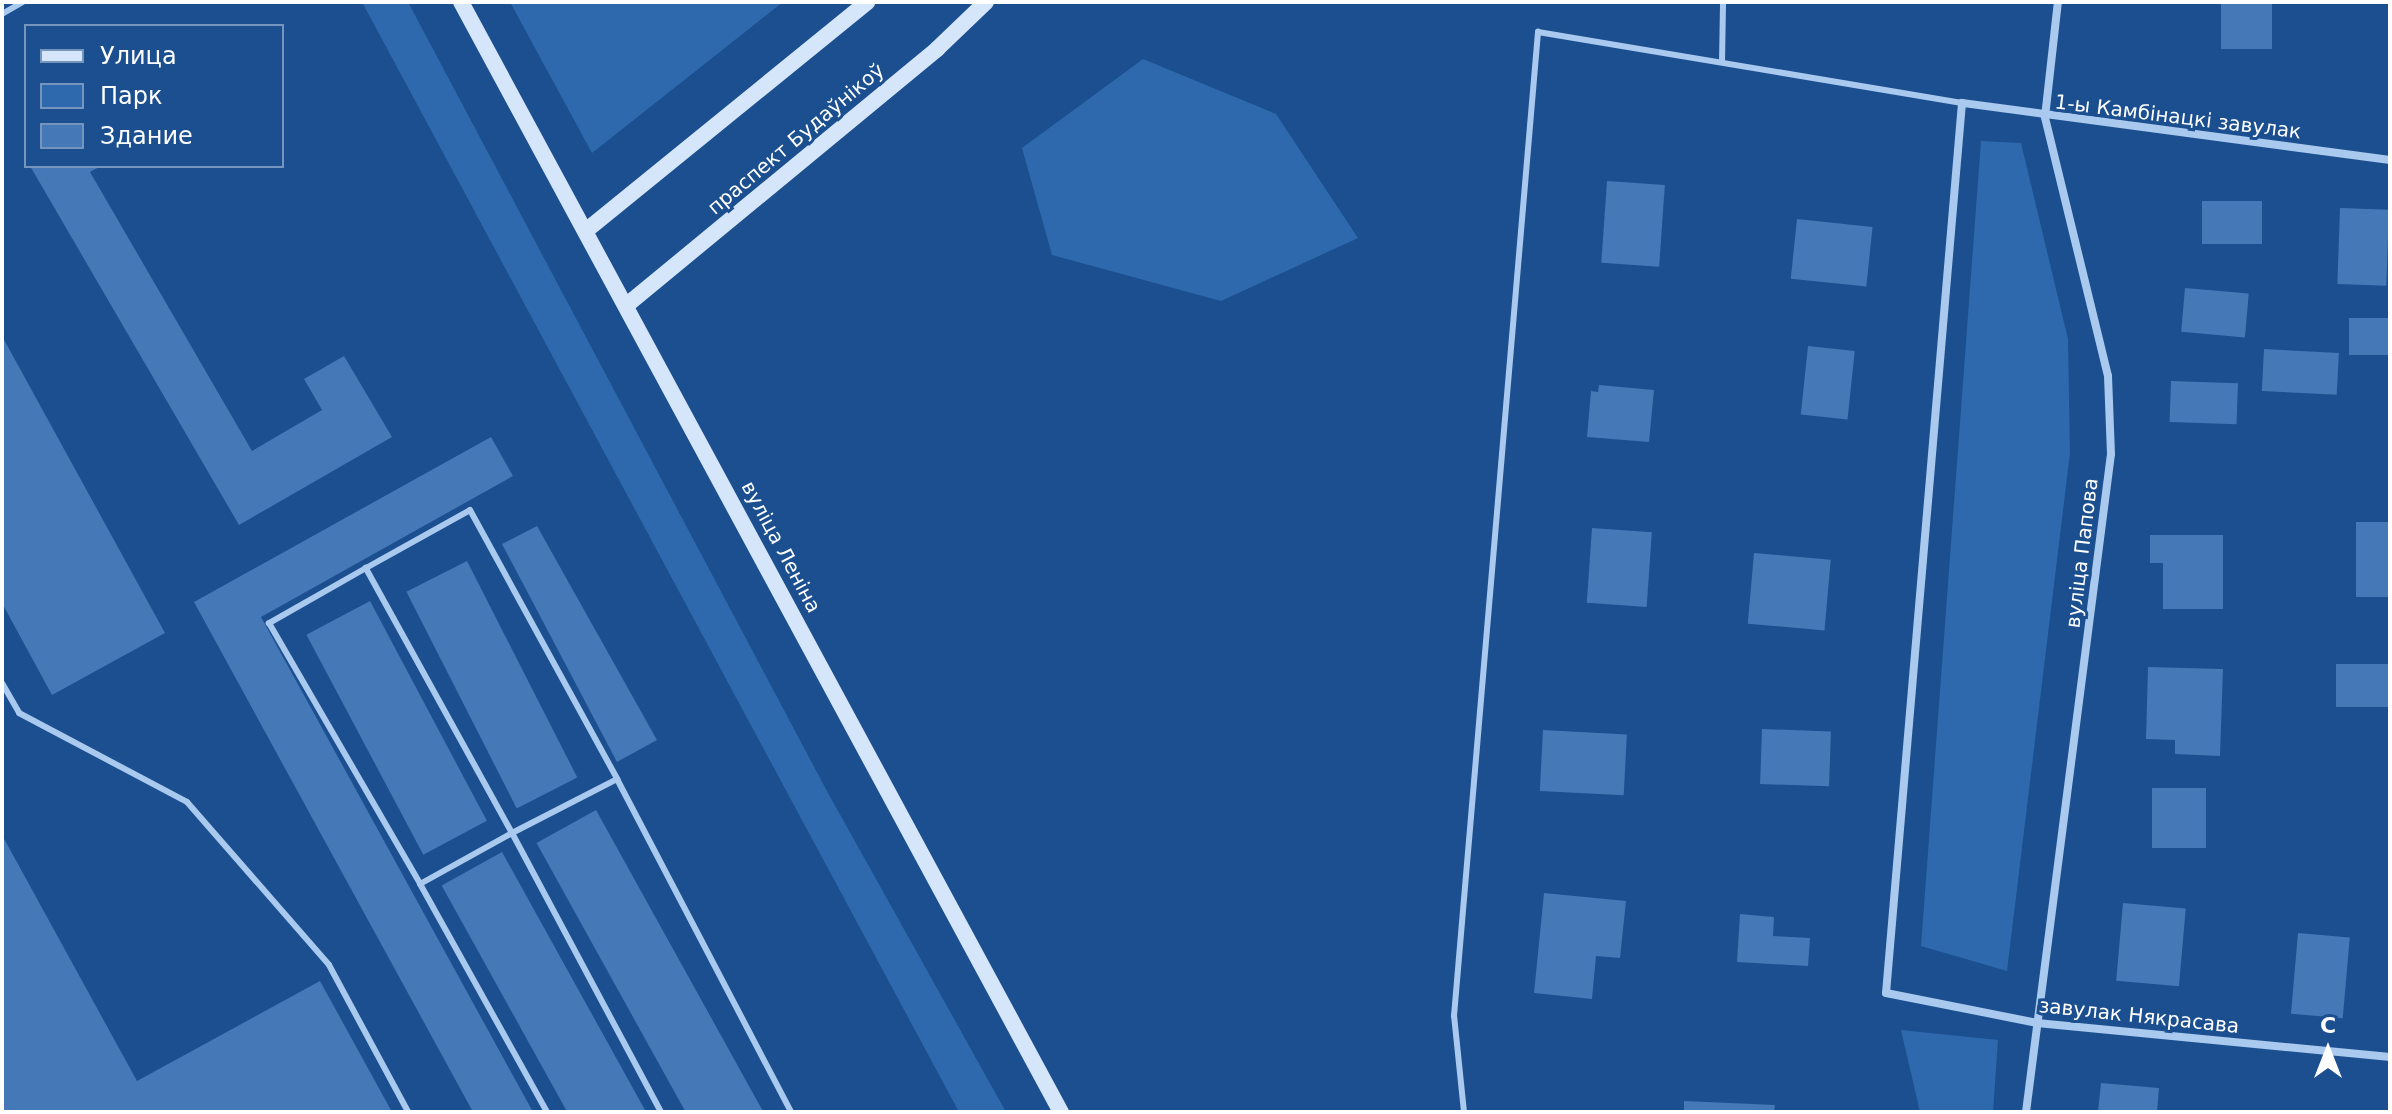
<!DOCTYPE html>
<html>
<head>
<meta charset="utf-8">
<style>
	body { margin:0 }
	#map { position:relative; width:2392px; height:1114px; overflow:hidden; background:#1b4f8f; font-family:"DejaVu Sans",sans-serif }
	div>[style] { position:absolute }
	.green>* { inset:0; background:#2e69ad }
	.building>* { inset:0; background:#4478b7; transform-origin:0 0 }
	.service>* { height:6px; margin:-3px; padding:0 3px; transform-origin:3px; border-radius:3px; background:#a9c9ee }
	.minor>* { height:8px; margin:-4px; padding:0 4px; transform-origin:4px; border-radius:4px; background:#a9c9ee }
	.secondary>* { height:16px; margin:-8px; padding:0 8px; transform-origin:8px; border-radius:8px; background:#d6e6fa }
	span { translate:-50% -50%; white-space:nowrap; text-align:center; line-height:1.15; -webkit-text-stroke:6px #1b4f8f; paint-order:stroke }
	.street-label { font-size:20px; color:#fff }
	.frame { position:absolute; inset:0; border:4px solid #fff; pointer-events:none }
	.legend { position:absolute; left:24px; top:24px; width:260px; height:144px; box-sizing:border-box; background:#1b4f8f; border:2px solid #7695bc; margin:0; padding:10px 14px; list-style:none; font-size:24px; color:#fff }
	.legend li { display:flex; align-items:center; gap:16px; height:40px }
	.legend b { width:40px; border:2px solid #7695bc }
	.north { position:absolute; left:2288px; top:1010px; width:80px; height:80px; -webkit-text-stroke:6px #1b4f8f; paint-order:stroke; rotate:0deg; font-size:22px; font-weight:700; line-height:32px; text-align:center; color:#fff }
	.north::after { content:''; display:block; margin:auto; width:28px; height:36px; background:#fff; clip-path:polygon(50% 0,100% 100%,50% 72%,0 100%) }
</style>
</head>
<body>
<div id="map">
	<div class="green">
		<div style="clip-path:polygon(362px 2px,408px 2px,828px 793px,1006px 1112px,959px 1112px)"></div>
		<div style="clip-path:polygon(510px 2px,783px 2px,592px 153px)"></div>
		<div style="clip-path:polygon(1143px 59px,1276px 114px,1358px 238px,1221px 301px,1052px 255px,1022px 148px)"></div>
		<div style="clip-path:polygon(1981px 141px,2021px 143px,2068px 339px,2070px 453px,2007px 971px,1921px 946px)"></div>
		<div style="clip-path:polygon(1901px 1030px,1998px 1040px,1993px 1112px,1920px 1112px)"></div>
	</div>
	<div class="building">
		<div style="left:2221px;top:2px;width:51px;height:47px"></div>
		<div style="clip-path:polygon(30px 166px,101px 166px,90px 172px,252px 451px,322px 410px,304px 379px,344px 356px,392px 437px,239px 525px)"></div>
		<div style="left:1607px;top:181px;width:58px;height:82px;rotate:4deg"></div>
		<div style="left:2202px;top:201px;width:60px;height:43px"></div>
		<div style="left:2340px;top:208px;width:49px;height:76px;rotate:2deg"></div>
		<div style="left:1797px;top:219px;width:76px;height:60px;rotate:6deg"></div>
		<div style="left:2185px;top:288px;width:64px;height:44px;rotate:5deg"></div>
		<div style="left:2390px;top:318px;width:37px;height:41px;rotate:90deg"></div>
		<div style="clip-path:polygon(2px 336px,165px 633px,52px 695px,2px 603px)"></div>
		<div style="left:1808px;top:346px;width:47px;height:69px;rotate:6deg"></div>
		<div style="left:2264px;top:349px;width:75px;height:42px;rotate:3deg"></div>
		<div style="left:2171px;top:381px;width:67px;height:41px;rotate:2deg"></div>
		<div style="clip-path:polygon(1599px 385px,1654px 390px,1649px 442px,1587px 437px,1591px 391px,1598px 392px)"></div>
		<div style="clip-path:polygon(491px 437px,513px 476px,261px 617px,533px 1112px,473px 1112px,194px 602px)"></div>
		<div style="left:2390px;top:522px;width:75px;height:34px;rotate:90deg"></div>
		<div style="clip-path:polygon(537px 526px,657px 740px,617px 762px,502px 544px)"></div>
		<div style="left:1592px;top:528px;width:60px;height:75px;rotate:4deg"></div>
		<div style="clip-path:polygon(2150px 535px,2223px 535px,2223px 609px,2163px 609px,2163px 563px,2150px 563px)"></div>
		<div style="left:1754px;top:553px;width:77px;height:71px;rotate:5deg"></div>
		<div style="left:467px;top:561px;width:243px;height:68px;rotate:63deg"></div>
		<div style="left:370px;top:601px;width:249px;height:72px;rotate:62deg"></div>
		<div style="left:2336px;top:664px;width:54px;height:43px"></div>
		<div style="clip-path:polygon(2148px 667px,2223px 669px,2220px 756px,2175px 754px,2175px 740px,2146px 739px)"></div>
		<div style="left:1762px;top:729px;width:69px;height:55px;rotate:2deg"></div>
		<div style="left:1543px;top:730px;width:84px;height:61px;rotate:3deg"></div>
		<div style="left:2152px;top:788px;width:54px;height:60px"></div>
		<div style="left:596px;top:810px;width:345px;height:68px;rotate:61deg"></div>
		<div style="clip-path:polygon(2px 835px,137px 1081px,320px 981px,392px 1112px,2px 1112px)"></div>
		<div style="left:502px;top:852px;width:297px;height:69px;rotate:61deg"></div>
		<div style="clip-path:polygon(1544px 893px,1626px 901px,1620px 958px,1596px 956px,1592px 999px,1534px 993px)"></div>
		<div style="left:2123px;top:903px;width:63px;height:78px;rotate:5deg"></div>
		<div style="clip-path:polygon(1740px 914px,1774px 917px,1773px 936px,1810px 938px,1808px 966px,1737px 962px)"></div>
		<div style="left:2298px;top:933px;width:52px;height:81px;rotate:5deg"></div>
		<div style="clip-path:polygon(2101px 1083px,2159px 1088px,2157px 1112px,2098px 1112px)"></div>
		<div style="clip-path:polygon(1684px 1101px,1775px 1105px,1774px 1112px,1684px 1112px)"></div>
	</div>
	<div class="service">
		<div style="left:2px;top:14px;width:24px;rotate:-30deg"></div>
		<div style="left:1722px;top:62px;width:60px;rotate:-89deg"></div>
		<div style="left:366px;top:568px;width:112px;rotate:150.4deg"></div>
		<div style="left:269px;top:623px;width:302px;rotate:59.9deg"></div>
		<div style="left:2px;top:683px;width:34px;rotate:60deg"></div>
		<div style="left:19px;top:713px;width:190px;rotate:27.9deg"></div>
		<div style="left:187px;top:802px;width:216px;rotate:48.9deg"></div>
		<div style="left:329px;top:965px;width:167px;rotate:61.7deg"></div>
		<div style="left:547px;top:1112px;width:261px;rotate:-119.1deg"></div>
		<div style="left:420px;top:884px;width:105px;rotate:-29deg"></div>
		<div style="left:512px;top:833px;width:303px;rotate:-118.9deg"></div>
		<div style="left:366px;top:568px;width:119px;rotate:-29.1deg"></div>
		<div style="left:470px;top:510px;width:307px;rotate:61.3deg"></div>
		<div style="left:661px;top:1112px;width:316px;rotate:-118.1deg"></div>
		<div style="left:512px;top:833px;width:118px;rotate:-27.2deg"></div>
		<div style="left:617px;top:779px;width:376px;rotate:62.4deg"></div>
		<div style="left:1464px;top:1112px;width:97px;rotate:-95.9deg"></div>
		<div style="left:1454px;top:1016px;width:988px;rotate:-85.12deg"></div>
		<div style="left:1538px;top:32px;width:430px;rotate:9.5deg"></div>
	</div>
	<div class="minor">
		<div style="left:2390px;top:160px;width:432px;rotate:-172.4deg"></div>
		<div style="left:1962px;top:103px;width:893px;rotate:94.88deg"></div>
		<div style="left:1886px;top:993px;width:154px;rotate:11.2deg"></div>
		<div style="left:2037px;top:1023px;width:355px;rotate:5.5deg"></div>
		<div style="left:2026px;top:1112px;width:663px;rotate:-82.64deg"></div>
		<div style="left:2111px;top:454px;width:78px;rotate:-92.2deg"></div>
		<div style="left:2108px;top:376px;width:267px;rotate:-103.7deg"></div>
		<div style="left:2045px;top:117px;width:116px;rotate:-83.6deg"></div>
	</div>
	<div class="secondary">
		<div style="left:461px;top:2px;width:1262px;rotate:61.61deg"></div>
		<div style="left:588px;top:229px;width:360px;rotate:-39.1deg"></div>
		<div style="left:628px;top:304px;width:401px;rotate:-39.5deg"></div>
		<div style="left:937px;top:49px;width:68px;rotate:-43.8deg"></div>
	</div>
	<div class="street-label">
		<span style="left:2178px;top:117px;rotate:7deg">1-ы Камбінацкі завулак</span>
		<span style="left:796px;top:139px;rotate:-40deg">праспект Будаўнікоў</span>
		<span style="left:781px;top:547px;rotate:62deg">вуліца Леніна</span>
		<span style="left:2082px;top:553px;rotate:-83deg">вуліца Папова</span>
		<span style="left:2139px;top:1016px;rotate:6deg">завулак Някрасава</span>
	</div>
	<div class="frame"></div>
	<ul class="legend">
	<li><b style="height:10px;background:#d6e6fa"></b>Улица</li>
	<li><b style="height:22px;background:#2e69ad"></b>Парк</li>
	<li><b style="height:22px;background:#4478b7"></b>Здание</li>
	</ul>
	<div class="north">С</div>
</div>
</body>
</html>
